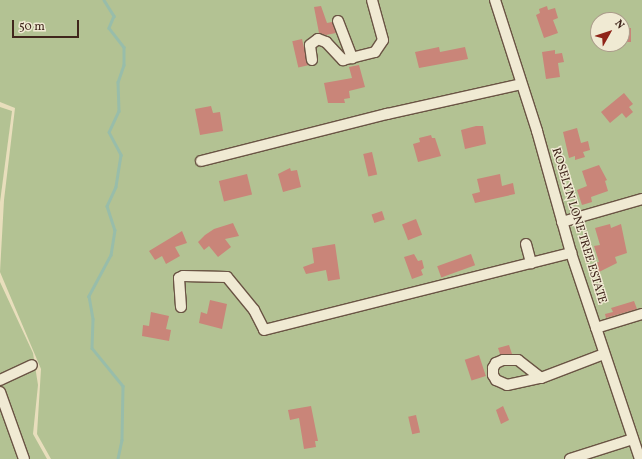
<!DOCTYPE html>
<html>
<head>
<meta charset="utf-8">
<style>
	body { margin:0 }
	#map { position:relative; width:642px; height:459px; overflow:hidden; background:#e8debc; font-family:Vollkorn,serif }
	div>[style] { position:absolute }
	.green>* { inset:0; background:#b3c293 }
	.stream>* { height:2.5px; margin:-1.25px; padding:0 1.25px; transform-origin:1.25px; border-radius:1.25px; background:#98bdaa }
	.building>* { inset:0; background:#c98579; transform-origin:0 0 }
	.roads { filter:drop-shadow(1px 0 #6a5444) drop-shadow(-1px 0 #6a5444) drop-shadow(0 1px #6a5444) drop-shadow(0 -1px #6a5444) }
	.minor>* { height:10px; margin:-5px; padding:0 5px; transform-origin:5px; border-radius:5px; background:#f0ead3 }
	span { translate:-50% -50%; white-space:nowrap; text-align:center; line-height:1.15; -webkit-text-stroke:3px #f0ead3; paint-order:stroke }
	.street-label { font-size:12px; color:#40261c }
	.north { position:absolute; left:590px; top:12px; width:40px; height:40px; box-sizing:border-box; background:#f0ead3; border:1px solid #aa9c8a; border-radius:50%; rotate:51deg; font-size:11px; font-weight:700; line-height:16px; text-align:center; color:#40261c }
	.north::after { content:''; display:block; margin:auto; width:14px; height:18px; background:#8f2418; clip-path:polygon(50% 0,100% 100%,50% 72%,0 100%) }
	.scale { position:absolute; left:12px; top:20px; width:67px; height:18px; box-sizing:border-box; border:2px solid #40261c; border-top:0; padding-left:5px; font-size:12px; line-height:14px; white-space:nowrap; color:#40261c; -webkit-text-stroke:3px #f0ead3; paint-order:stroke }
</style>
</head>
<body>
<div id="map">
	<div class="green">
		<div style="clip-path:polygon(evenodd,0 0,642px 0,642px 459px,51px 459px,37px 434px,41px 369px,0 272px,4px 200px,15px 108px,0 102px,0 0,598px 20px,622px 20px,622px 44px,598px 44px,598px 20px)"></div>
		<div style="clip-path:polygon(0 107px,12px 111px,0 202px)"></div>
		<div style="clip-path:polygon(0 282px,33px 353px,38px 385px,33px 434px,47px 459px,0 459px)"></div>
	</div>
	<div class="stream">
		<div style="left:104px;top:0;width:19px;rotate:58deg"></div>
		<div style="left:114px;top:16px;width:13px;rotate:113deg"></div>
		<div style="left:109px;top:28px;width:24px;rotate:52deg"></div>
		<div style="left:124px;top:47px;width:18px;rotate:90deg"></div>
		<div style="left:124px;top:65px;width:18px;rotate:109deg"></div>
		<div style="left:118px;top:82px;width:29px;rotate:88deg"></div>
		<div style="left:119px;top:111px;width:23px;rotate:115deg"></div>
		<div style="left:109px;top:132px;width:26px;rotate:62deg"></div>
		<div style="left:121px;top:155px;width:32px;rotate:99deg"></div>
		<div style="left:116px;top:187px;width:21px;rotate:115deg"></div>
		<div style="left:107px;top:206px;width:25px;rotate:72deg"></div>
		<div style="left:115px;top:230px;width:25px;rotate:99deg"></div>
		<div style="left:111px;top:255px;width:47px;rotate:118.2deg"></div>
		<div style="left:89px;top:296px;width:23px;rotate:80deg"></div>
		<div style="left:93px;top:319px;width:29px;rotate:92deg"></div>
		<div style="left:92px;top:348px;width:49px;rotate:50.8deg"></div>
		<div style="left:123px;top:386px;width:54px;rotate:91.1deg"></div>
		<div style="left:122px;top:440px;width:19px;rotate:102deg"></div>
	</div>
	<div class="building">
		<div style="clip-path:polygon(321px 6px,327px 23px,332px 22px,336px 33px,326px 35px,319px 33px,314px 7px)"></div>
		<div style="clip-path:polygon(547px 6px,548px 10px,555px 8px,558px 18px,553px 20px,558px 33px,544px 38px,536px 15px,540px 13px,539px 9px)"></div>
		<div style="left:622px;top:28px;width:9px;height:14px"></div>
		<div style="left:302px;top:39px;width:27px;height:10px;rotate:77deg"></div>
		<div style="clip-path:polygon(439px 47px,440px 52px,465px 47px,468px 59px,419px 68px,415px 52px)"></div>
		<div style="clip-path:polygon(555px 50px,555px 54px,562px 53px,564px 62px,558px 63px,560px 77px,546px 79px,542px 52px)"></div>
		<div style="clip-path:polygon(359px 65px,365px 87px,349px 91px,350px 98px,344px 99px,345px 103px,328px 103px,324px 83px,352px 78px,349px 67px)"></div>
		<div style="clip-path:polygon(624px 93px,633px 104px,629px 107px,633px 112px,626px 118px,622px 113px,610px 123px,601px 112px)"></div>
		<div style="clip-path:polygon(211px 106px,213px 113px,220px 112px,223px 131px,200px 135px,195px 109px)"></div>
		<div style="clip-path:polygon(476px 126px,483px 126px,486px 144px,465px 149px,461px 130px)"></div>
		<div style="clip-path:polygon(577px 128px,581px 143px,588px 141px,590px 150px,583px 152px,585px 157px,575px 160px,575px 156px,569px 158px,563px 132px)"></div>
		<div style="clip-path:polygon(431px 135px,432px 138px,435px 138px,441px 156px,418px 162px,413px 144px,420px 142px,419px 138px)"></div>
		<div style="left:372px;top:152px;width:23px;height:9px;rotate:77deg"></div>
		<div style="clip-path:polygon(599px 165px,607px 180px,605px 181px,608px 191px,591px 197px,592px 202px,582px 205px,577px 190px,587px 186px,582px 171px)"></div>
		<div style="clip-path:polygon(290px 168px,291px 171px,297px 170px,301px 187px,283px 192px,278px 174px)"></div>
		<div style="left:247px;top:174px;width:21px;height:29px;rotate:76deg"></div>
		<div style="clip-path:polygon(500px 174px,502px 186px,513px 183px,515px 194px,475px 203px,472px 194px,480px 192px,477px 179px)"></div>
		<div style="left:382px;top:211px;width:9px;height:11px;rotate:72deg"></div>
		<div style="left:416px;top:219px;width:17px;height:15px;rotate:69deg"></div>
		<div style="clip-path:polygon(233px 223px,239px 236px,225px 239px,231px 247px,218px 257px,209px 246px,204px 250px,198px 242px,205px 235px,214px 229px)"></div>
		<div style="clip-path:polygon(610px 224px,611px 228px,621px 224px,627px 253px,615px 257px,617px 263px,597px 273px,594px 263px,599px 262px,594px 246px,600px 245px,595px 228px)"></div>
		<div style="clip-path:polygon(182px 231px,187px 243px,175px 247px,180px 256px,166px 264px,162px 256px,155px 260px,149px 251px)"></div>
		<div style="clip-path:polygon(335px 244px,340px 279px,328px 281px,326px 270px,306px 274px,303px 267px,314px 263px,312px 248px)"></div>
		<div style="clip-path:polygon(414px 254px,418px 261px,422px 260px,424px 268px,421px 270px,423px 275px,412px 279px,404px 257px)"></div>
		<div style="left:471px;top:254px;width:12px;height:36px;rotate:70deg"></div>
		<div style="clip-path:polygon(210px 300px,227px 304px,222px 329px,199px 323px,201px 312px,207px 314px)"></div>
		<div style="clip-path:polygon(634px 301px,637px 309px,606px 318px,605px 314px,613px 312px,611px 308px)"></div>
		<div style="clip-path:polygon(151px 312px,169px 316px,166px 329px,171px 330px,169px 341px,142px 336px,143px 325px,149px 326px)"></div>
		<div style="clip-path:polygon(509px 345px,512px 354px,500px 354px,498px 348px)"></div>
		<div style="left:479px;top:355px;width:22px;height:15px;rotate:72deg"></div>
		<div style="clip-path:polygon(311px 406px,318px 441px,315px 441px,316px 447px,304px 449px,299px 418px,290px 420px,288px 410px)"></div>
		<div style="clip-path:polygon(503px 406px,509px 420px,501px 424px,496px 410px)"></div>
		<div style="left:416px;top:415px;width:18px;height:8px;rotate:77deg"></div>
	</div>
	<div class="roads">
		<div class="minor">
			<div style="left:495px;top:0;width:138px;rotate:72.2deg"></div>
			<div style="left:537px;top:131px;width:127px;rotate:74.4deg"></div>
			<div style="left:571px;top:253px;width:217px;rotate:71.5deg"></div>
			<div style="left:338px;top:21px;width:40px;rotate:69deg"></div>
			<div style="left:312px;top:60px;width:15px;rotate:-98deg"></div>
			<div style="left:310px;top:45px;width:10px;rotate:-37deg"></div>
			<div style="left:318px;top:39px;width:9px;rotate:21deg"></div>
			<div style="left:326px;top:42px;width:25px;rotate:47deg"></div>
			<div style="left:343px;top:60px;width:33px;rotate:-14deg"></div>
			<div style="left:375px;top:52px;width:14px;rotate:-56deg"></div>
			<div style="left:383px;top:40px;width:41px;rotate:-105.4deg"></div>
			<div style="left:201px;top:161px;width:192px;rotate:-14.2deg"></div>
			<div style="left:387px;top:114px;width:137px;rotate:-12.6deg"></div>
			<div style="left:562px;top:222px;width:83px;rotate:-16deg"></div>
			<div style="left:526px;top:244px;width:20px;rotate:75deg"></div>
			<div style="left:181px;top:307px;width:29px;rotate:-94deg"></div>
			<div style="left:179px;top:278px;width:4px;rotate:-27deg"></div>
			<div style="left:183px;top:276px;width:44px;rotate:1.3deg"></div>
			<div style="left:227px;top:277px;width:43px;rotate:50.7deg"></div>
			<div style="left:254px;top:310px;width:22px;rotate:63deg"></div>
			<div style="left:264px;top:330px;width:317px;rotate:-14.1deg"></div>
			<div style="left:596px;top:328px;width:48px;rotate:-16.9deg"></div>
			<div style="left:541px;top:378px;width:29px;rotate:-142deg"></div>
			<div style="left:518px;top:360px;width:15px;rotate:180deg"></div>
			<div style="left:503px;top:360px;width:8px;rotate:157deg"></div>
			<div style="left:496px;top:363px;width:6px;rotate:121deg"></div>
			<div style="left:493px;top:368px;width:7px;rotate:90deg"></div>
			<div style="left:493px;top:375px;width:6px;rotate:59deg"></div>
			<div style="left:496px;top:380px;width:12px;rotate:24deg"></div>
			<div style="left:507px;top:385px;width:35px;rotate:-12deg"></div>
			<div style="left:541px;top:378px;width:67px;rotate:-20.9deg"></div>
			<div style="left:0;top:380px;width:35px;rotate:-25deg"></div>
			<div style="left:0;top:392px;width:71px;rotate:70.3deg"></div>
			<div style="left:570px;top:459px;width:66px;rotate:-17.6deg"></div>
		</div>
	</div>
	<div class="street-label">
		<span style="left:578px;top:226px;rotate:73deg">ROSELYN LONE TREE ESTATE</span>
	</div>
	<div class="north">N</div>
	<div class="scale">50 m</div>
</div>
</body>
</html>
